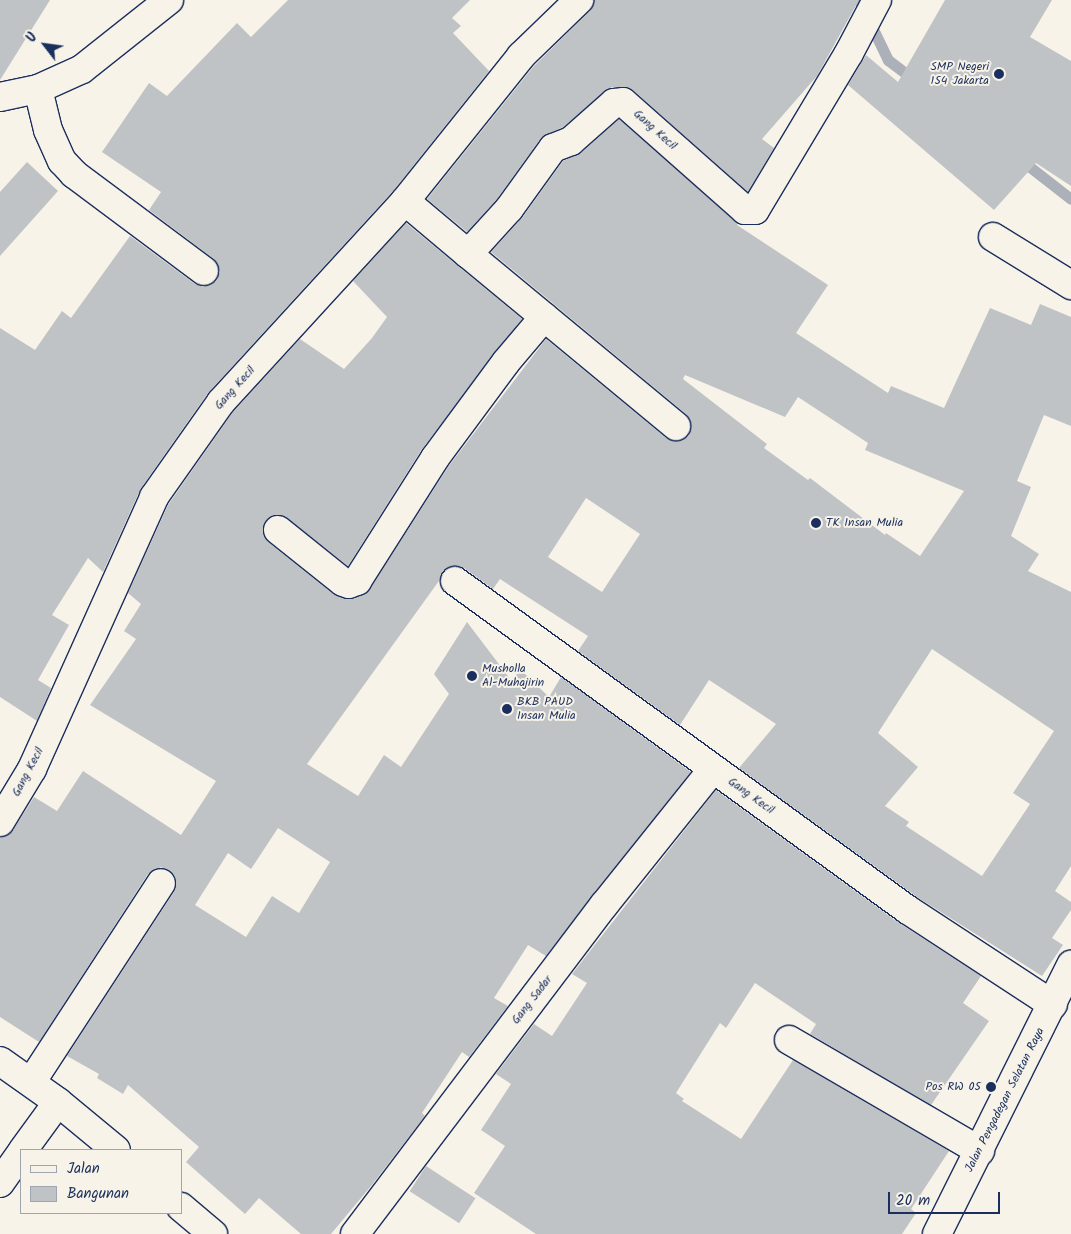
<!DOCTYPE html>
<html>
<head>
<meta charset="utf-8">
<style>
	body { margin:0 }
	#map { position:relative; width:1071px; height:1234px; overflow:hidden; background:#f7f3e8; font-family:Kalam,sans-serif }
	div>[style] { position:absolute }
	.stream>* { height:11px; margin:-5.5px; padding:0 5.5px; transform-origin:5.5px; border-radius:5.5px; background:#acb0b9 }
	.building>* { inset:0; background:#c0c3c5; transform-origin:0 0 }
	.roads { filter:drop-shadow(1px 0 #1b2f5e) drop-shadow(-1px 0 #1b2f5e) drop-shadow(0 1px #1b2f5e) drop-shadow(0 -1px #1b2f5e) }
	.street>* { height:28px; margin:-14px; padding:0 14px; transform-origin:14px; border-radius:14px; background:#f7f3e8 }
	.secondary>* { height:28px; margin:-14px; padding:0 14px; transform-origin:14px; border-radius:14px; background:#f7f3e8 }
	.dots>* { width:14px; height:14px; translate:-50% -50%; box-sizing:border-box; border:2px solid #f7f3e8; border-radius:50% }
	span { translate:-50% -50%; white-space:nowrap; text-align:center; line-height:1.15; -webkit-text-stroke:4px #f7f3e8; paint-order:stroke }
	.poi-label { font-size:12px; color:#1b2f5e }
	.right { translate:-100% -50%; text-align:right }
	.left { translate:0 -50%; text-align:left }
	.street-label { font-size:12px; color:#1b2f5e }
	.legend { position:absolute; left:20px; top:1149px; width:162px; height:65px; box-sizing:border-box; background:#f7f3e8; border:1px solid #9fa5b1; margin:0; padding:6px 9px; list-style:none; font-size:15px; color:#1b2f5e }
	.legend li { display:flex; align-items:center; gap:10px; height:25px }
	.legend b { width:25px; border:1px solid #9fa5b1 }
	.north { position:absolute; left:20px; top:20px; width:50px; height:50px; -webkit-text-stroke:4px #f7f3e8; paint-order:stroke; rotate:300deg; font-size:14px; font-weight:700; line-height:20px; text-align:center; color:#1b2f5e }
	.north::after { content:''; display:block; margin:auto; width:18px; height:22px; background:#1b2f5e; clip-path:polygon(50% 0,100% 100%,50% 72%,0 100%) }
	.scale { position:absolute; left:888px; top:1192px; width:112px; height:22px; box-sizing:border-box; border:2px solid #1b2f5e; border-top:0; padding-left:6px; font-size:15px; line-height:18px; white-space:nowrap; color:#1b2f5e; -webkit-text-stroke:4px #f7f3e8; paint-order:stroke }
</style>
</head>
<body>
<div id="map">
	<div class="stream">
		<div style="left:859px;top:0;width:67px;rotate:64.2deg"></div>
		<div style="left:888px;top:60px;width:35px;rotate:37deg"></div>
		<div style="left:1021px;top:160px;width:63px;rotate:38deg"></div>
	</div>
	<div class="building">
		<div style="clip-path:polygon(0 0,50px 0,0 80px)"></div>
		<div style="clip-path:polygon(288px 0,470px 0,452px 18px,461px 26px,453px 33px,489px 71px,393px 191px,208px 393px,141px 488px,103px 572px,88px 558px,52px 615px,69px 625px,38px 680px,51px 688px,37px 721px,0 697px,0 328px,35px 350px,62px 311px,71px 318px,130px 236px,195px 284px,203px 287px,216px 281px,220px 272px,214px 259px,149px 210px,161px 192px,102px 152px,149px 83px,167px 96px,237px 23px,251px 37px)"></div>
		<div style="clip-path:polygon(594px 0,859px 0,817px 76px,762px 139px,774px 148px,748px 192px,633px 90px,612px 87px,563px 127px,541px 138px,497px 199px,467px 232px,427px 199px,533px 67px,590px 11px)"></div>
		<div style="clip-path:polygon(945px 0,1052px 0,1030px 37px,1071px 61px,1071px 186px,1036px 163px,994px 210px,848px 85px,866px 55px,898px 82px)"></div>
		<div style="clip-path:polygon(evenodd,619px 119px,739px 223px,737px 225px,828px 285px,796px 333px,888px 393px,891px 386px,944px 408px,990px 308px,1031px 325px,1040px 304px,1071px 317px,1071px 426px,1044px 415px,1017px 481px,1031px 487px,1011px 536px,1039px 554px,1028px 571px,1071px 592px,1071px 866px,1055px 891px,1071px 902px,1071px 910px,1052px 938px,1063px 945px,1042px 976px,917px 897px,739px 768px,776px 724px,709px 680px,680px 725px,578px 651px,588px 636px,500px 579px,493px 589px,464px 568px,449px 567px,307px 764px,358px 796px,384px 755px,401px 767px,449px 694px,434px 674px,467px 622px,511px 680px,521px 670px,549px 697px,561px 677px,691px 772px,546px 956px,528px 945px,494px 998px,508px 1006px,469px 1057px,462px 1052px,422px 1113px,425px 1116px,371px 1186px,331px 1234px,301px 1234px,259px 1198px,245px 1214px,186px 1162px,199px 1147px,128px 1085px,123px 1094px,97px 1078px,99px 1074px,67px 1056px,174px 892px,175px 876px,161px 867px,148px 874px,39px 1042px,0 1017px,0 838px,13px 830px,34px 797px,57px 811px,83px 771px,181px 835px,216px 781px,90px 705px,136px 639px,124px 631px,141px 604px,128px 593px,168px 505px,233px 412px,300px 339px,344px 369px,372px 338px,387px 317px,353px 281px,406px 223px,522px 319px,422px 449px,348px 566px,287px 518px,273px 515px,266px 521px,263px 528px,268px 542px,333px 594px,354px 599px,370px 589px,448px 467px,546px 339px,666px 438px,674px 441px,688px 436px,691px 428px,686px 414px,491px 252px,522px 218px,563px 161px,581px 153px,619px 119px,685px 375px,785px 417px,798px 397px,868px 443px,865px 450px,964px 491px,920px 556px,886px 533px,885px 535px,810px 478px,808px 480px,764px 448px,767px 444px,683px 379px,685px 375px,619px 119px,586px 498px,640px 534px,602px 592px,548px 557px,586px 498px,619px 119px,932px 649px,1054px 731px,1013px 793px,1030px 804px,982px 876px,906px 826px,909px 822px,885px 806px,918px 767px,878px 733px,932px 649px,619px 119px,278px 828px,330px 862px,299px 913px,272px 896px,246px 937px,195px 905px,228px 853px,251px 869px,278px 828px)"></div>
		<div style="clip-path:polygon(27px 162px,58px 191px,0 256px,0 192px)"></div>
		<div style="clip-path:polygon(716px 790px,899px 923px,981px 976px,963px 1003px,989px 1021px,931px 1105px,810px 1034px,816px 1024px,755px 983px,726px 1028px,720px 1023px,676px 1093px,684px 1099px,682px 1101px,741px 1139px,793px 1060px,949px 1151px,911px 1209px,916px 1213px,902px 1234px,536px 1234px,474px 1193px,505px 1146px,481px 1130px,511px 1084px,496px 1074px,534px 1024px,552px 1036px,587px 983px,572px 974px)"></div>
		<div style="left:426px;top:1166px;width:59px;height:30px;rotate:33deg"></div>
	</div>
	<div class="roads">
		<div class="street">
			<div style="left:38px;top:89px;width:42px;rotate:76.3deg"></div>
			<div style="left:48px;top:130px;width:34px;rotate:66deg"></div>
			<div style="left:62px;top:161px;width:18px;rotate:47deg"></div>
			<div style="left:74px;top:174px;width:162px;rotate:36.7deg"></div>
			<div style="left:405px;top:201px;width:186px;rotate:-51.3deg"></div>
			<div style="left:521px;top:56px;width:81px;rotate:-44deg"></div>
			<div style="left:993px;top:237px;width:92px;rotate:31.6deg"></div>
			<div style="left:468px;top:254px;width:270px;rotate:39.6deg"></div>
			<div style="left:278px;top:530px;width:83px;rotate:38.7deg"></div>
			<div style="left:343px;top:582px;width:6px;rotate:18deg"></div>
			<div style="left:349px;top:584px;width:9px;rotate:-21deg"></div>
			<div style="left:357px;top:581px;width:146px;rotate:-57.6deg"></div>
			<div style="left:435px;top:458px;width:119px;rotate:-53.5deg"></div>
			<div style="left:506px;top:362px;width:59px;rotate:-49.8deg"></div>
			<div style="left:455px;top:581px;width:560px;rotate:35.99deg"></div>
			<div style="left:908px;top:910px;width:173px;rotate:33.2deg"></div>
			<div style="left:0;top:822px;width:62px;rotate:-58.9deg"></div>
			<div style="left:32px;top:769px;width:298px;rotate:-65.8deg"></div>
			<div style="left:154px;top:497px;width:116px;rotate:-54.8deg"></div>
			<div style="left:221px;top:402px;width:273px;rotate:-47.5deg"></div>
			<div style="left:405px;top:201px;width:82px;rotate:40.1deg"></div>
			<div style="left:468px;top:254px;width:61px;rotate:-47.7deg"></div>
			<div style="left:509px;top:209px;width:75px;rotate:-54.2deg"></div>
			<div style="left:553px;top:148px;width:19px;rotate:-21deg"></div>
			<div style="left:571px;top:141px;width:57px;rotate:-41.5deg"></div>
			<div style="left:614px;top:103px;width:9px;rotate:-6deg"></div>
			<div style="left:623px;top:102px;width:163px;rotate:41.5deg"></div>
			<div style="left:745px;top:210px;width:10px"></div>
			<div style="left:755px;top:210px;width:183px;rotate:-59.1deg"></div>
			<div style="left:849px;top:53px;width:60px;rotate:-62.2deg"></div>
			<div style="left:789px;top:1040px;width:221px;rotate:30.2deg"></div>
			<div style="left:0;top:1061px;width:71px;rotate:35.3deg"></div>
			<div style="left:58px;top:1102px;width:75px;rotate:39.6deg"></div>
			<div style="left:32px;top:1081px;width:236px;rotate:-56.9deg"></div>
			<div style="left:23px;top:1150px;width:59px;rotate:-53.9deg"></div>
			<div style="left:0;top:1183px;width:37px;rotate:-55deg"></div>
			<div style="left:181px;top:1207px;width:42px;rotate:40.2deg"></div>
			<div style="left:355px;top:1234px;width:413px;rotate:-52.9deg"></div>
			<div style="left:604px;top:905px;width:174px;rotate:-51.3deg"></div>
		</div>
		<div class="secondary">
			<div style="left:0;top:97px;width:39px;rotate:-12deg"></div>
			<div style="left:38px;top:89px;width:48px;rotate:-24.4deg"></div>
			<div style="left:82px;top:69px;width:111px;rotate:-38.4deg"></div>
			<div style="left:937px;top:1234px;width:301px;rotate:-63.5deg"></div>
		</div>
	</div>
	<div class="dots">
		<div style="left:999px;top:74px;background:#1b2f5e"></div>
		<div style="left:816px;top:523px;background:#1b2f5e"></div>
		<div style="left:472px;top:676px;background:#1b2f5e"></div>
		<div style="left:507px;top:709px;background:#1b2f5e"></div>
		<div style="left:991px;top:1087px;background:#1b2f5e"></div>
	</div>
	<div class="poi-label">
		<span class="right" style="left:989px;top:74px">SMP Negeri<br>154 Jakarta</span>
		<span class="left" style="left:826px;top:523px">TK Insan Mulia</span>
		<span class="left" style="left:482px;top:676px">Musholla<br>Al-Muhajirin</span>
		<span class="left" style="left:517px;top:709px">BKB PAUD<br>Insan Mulia</span>
		<span class="right" style="left:981px;top:1087px">Pos RW 05</span>
	</div>
	<div class="street-label">
		<span style="left:655px;top:130px;rotate:42deg">Gang Kecil</span>
		<span style="left:235px;top:388px;rotate:-48deg">Gang Kecil</span>
		<span style="left:28px;top:772px;rotate:-62deg">Gang Kecil</span>
		<span style="left:751px;top:796px;rotate:36deg">Gang Kecil</span>
		<span style="left:532px;top:1000px;rotate:-52deg">Gang Sadar</span>
		<span style="left:1005px;top:1100px;rotate:-63deg">Jalan Pengadegan Selatan Raya</span>
	</div>
	<ul class="legend">
	<li><b style="height:6px;background:#f7f3e8"></b>Jalan</li>
	<li><b style="height:14px;background:#c0c3c5"></b>Bangunan</li>
	</ul>
	<div class="north">U</div>
	<div class="scale">20 m</div>
</div>
</body>
</html>
